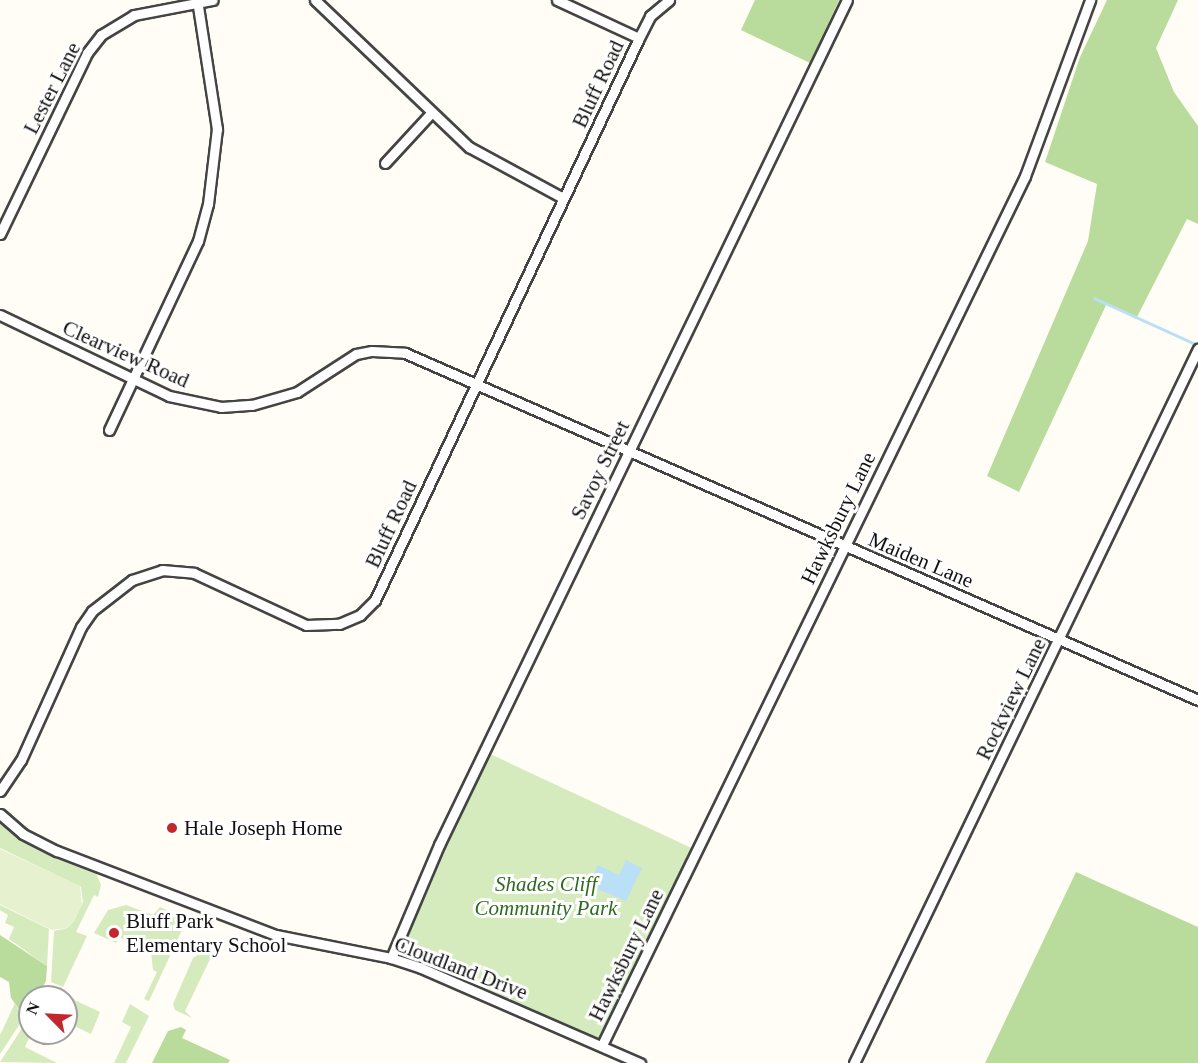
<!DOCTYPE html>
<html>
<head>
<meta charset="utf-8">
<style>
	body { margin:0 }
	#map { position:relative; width:1198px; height:1063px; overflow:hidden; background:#fffdf5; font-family:Georgia,serif }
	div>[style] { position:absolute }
	.green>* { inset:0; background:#d5ebbd; transform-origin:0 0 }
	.forest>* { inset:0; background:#b9dc9c }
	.pitch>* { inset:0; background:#e6f2cf }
	.water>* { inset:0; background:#b9e0f7 }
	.stream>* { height:3px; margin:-1.5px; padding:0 1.5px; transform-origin:1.5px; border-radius:1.5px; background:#b9e0f7 }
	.roads { filter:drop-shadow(2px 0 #444) drop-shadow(-2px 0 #444) drop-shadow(0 2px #444) drop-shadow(0 -2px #444) }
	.street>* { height:9px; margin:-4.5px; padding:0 4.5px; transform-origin:4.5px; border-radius:4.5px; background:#fff }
	.dots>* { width:16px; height:16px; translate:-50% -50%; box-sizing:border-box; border:3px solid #fff; border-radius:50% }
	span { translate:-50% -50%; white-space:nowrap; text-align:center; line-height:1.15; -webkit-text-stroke:6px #fff; paint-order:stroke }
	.street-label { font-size:21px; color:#111 }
	.poi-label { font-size:21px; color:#111 }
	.left { translate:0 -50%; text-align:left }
	.park-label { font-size:21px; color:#2f6b1f; font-style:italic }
	.north { position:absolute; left:18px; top:985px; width:60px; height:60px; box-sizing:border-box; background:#fff; border:2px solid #a0a0a0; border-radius:50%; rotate:294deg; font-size:16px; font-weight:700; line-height:24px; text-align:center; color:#111 }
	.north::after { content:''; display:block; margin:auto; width:21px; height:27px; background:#c4262e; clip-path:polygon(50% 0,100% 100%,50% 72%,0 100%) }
</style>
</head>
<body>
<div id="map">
	<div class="green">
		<div style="left:490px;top:754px;width:223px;height:214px;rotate:25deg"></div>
		<div style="clip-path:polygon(0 823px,64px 860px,96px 873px,101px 885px,98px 897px,94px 895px,76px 932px,87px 936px,63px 987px,51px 982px,54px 931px,67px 928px,74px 921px,83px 902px,81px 887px,0 848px)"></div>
		<div style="clip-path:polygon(0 905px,49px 929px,47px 966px,9px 939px,14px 927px,5px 923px,8px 915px,0 910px)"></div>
		<div style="clip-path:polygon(126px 905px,153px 915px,160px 907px,187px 919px,149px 1001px,144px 999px,157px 972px,153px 970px,151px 952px,119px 937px,116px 943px,94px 933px,108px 910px)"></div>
		<div style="clip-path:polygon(208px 948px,222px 952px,214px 951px,185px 1011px,192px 1018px,175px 1010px,173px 1004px,193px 958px)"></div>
		<div style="clip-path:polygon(49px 988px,100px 1012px,91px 1034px,66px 1022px,66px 997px,44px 997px)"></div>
		<div style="clip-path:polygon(15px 1003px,23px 1019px,0 1054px,0 1035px)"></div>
		<div style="clip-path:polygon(130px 1004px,149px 1016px,126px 1063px,114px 1063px,131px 1027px,122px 1022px)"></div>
		<div style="clip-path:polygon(30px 1016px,26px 1032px,31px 1034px,25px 1047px,57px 1063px,0 1062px)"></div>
	</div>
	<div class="forest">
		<div style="clip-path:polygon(755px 0,839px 0,810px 63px,741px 30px)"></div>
		<div style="clip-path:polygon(1107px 0,1178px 0,1156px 48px,1174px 92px,1198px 126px,1198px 224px,1187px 219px,1136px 319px,1107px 303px,1019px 492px,987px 476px,1088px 241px,1097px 184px,1045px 162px,1080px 57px)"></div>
		<div style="clip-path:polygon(1076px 872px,1198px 927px,1198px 1063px,985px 1063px)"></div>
		<div style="clip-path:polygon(0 935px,47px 966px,46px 981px,37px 997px,30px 997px,30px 1008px,24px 1016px,11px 998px,9px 982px,0 977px)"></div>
		<div style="clip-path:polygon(181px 1027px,186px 1030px,182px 1038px,230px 1060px,228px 1063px,152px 1063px,168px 1031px)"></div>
	</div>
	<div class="pitch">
		<div style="clip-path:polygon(0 849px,80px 886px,82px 904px,74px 921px,66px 928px,52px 930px,0 904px)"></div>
	</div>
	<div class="water">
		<div style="clip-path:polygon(626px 860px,642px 868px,626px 901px,588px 885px,598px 865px,619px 875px)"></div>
	</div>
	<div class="stream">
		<div style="left:1094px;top:298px;width:109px;rotate:24.4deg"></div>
	</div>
	<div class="roads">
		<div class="street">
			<div style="left:315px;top:0;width:213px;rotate:43.7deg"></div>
			<div style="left:469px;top:147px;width:107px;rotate:28.5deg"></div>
			<div style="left:557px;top:0;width:90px;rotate:24.9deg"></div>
			<div style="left:385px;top:163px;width:69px;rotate:-47.3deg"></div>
			<div style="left:0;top:234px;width:201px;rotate:-64.3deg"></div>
			<div style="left:87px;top:53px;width:23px;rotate:-52deg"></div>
			<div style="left:101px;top:35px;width:39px;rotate:-31deg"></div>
			<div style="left:134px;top:15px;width:80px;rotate:-10.8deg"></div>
			<div style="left:0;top:315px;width:187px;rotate:25.6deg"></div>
			<div style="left:169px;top:396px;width:53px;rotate:11.9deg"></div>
			<div style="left:221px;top:407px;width:31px;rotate:-4deg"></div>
			<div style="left:252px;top:405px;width:47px;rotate:-16.1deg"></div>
			<div style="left:297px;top:392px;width:70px;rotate:-32.8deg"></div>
			<div style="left:356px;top:354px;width:16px;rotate:-11deg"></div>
			<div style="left:372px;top:351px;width:33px;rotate:3deg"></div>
			<div style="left:405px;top:353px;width:866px;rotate:23.63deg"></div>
			<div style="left:109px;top:430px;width:209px;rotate:-64.8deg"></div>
			<div style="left:198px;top:241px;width:38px;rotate:-75deg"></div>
			<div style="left:208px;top:204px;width:76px;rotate:-83.2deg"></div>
			<div style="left:217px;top:129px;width:131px;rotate:-98.8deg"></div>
			<div style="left:0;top:791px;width:37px;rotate:-56deg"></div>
			<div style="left:21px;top:760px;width:146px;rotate:-65.7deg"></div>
			<div style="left:81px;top:627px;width:19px;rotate:-55deg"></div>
			<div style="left:92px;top:611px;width:51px;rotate:-37.8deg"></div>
			<div style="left:132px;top:580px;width:32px;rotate:-18deg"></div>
			<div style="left:162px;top:570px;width:32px;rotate:5deg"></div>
			<div style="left:194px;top:573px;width:123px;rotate:24.9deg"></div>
			<div style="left:306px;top:625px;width:33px;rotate:-2deg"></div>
			<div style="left:339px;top:624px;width:23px;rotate:-23deg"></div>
			<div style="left:360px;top:615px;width:21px;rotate:-45deg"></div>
			<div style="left:375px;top:600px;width:621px;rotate:-64.84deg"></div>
			<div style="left:639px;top:38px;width:25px;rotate:-63deg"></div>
			<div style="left:650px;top:16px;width:25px;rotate:-40deg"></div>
			<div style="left:0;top:814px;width:30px;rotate:41deg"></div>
			<div style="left:23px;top:834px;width:38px;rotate:27deg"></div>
			<div style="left:57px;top:851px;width:235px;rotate:21deg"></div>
			<div style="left:276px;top:935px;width:117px;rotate:11.3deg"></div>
			<div style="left:391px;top:958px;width:32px;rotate:18deg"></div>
			<div style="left:421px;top:968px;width:239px;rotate:23.5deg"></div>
			<div style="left:391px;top:958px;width:123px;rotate:-67deg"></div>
			<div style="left:439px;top:845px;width:938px;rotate:-64.23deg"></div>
			<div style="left:602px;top:1045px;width:966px;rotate:-64.04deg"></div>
			<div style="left:1025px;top:176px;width:188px;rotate:-69.7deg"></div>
			<div style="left:854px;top:1063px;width:793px;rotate:-64.28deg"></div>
		</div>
	</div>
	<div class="dots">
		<div style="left:172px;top:828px;background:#c4262e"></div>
		<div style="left:114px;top:933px;background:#c4262e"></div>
	</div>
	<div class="street-label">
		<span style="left:598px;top:84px;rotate:-65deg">Bluff Road</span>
		<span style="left:52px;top:88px;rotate:-63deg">Lester Lane</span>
		<span style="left:126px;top:354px;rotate:24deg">Clearview Road</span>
		<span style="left:600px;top:470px;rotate:-64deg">Savoy Street</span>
		<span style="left:838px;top:518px;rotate:-64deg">Hawksbury Lane</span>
		<span style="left:391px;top:524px;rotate:-65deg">Bluff Road</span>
		<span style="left:921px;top:560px;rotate:23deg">Maiden Lane</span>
		<span style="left:1011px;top:699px;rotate:-64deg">Rockview Lane</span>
		<span style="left:626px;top:955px;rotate:-64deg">Hawksbury Lane</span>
		<span style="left:461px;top:968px;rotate:21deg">Cloudland Drive</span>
	</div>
	<div class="poi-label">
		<span class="left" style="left:184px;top:828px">Hale Joseph Home</span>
		<span class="left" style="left:126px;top:933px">Bluff Park<br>Elementary School</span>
	</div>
	<div class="park-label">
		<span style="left:546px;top:896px">Shades Cliff<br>Community Park</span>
	</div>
	<div class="north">N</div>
</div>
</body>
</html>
